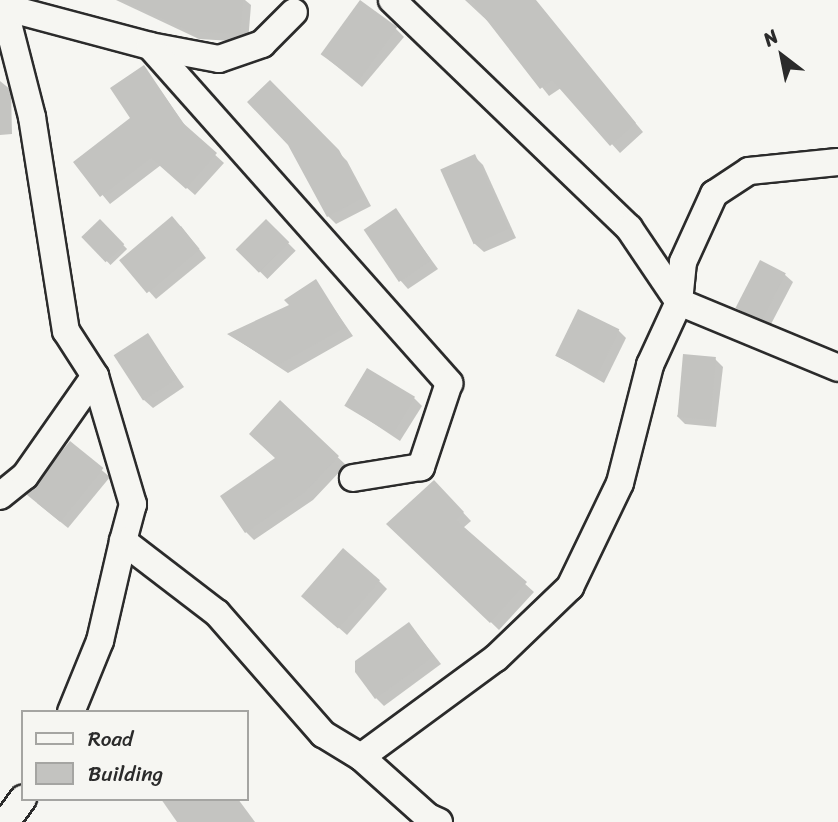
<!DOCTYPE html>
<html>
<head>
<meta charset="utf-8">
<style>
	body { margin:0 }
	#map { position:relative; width:838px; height:822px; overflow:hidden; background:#f6f6f2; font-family:Sriracha,sans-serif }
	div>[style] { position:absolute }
	.shadow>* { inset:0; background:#0003; transform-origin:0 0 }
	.building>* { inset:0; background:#c3c3c0; transform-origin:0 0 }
	.roads { filter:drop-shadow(2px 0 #2b2b2b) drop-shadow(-2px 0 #2b2b2b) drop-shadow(0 2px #2b2b2b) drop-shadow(0 -2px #2b2b2b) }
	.street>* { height:26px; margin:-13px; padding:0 13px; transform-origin:13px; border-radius:13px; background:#f6f6f2 }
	span { translate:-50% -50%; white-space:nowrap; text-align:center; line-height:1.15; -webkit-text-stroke:5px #f6f6f2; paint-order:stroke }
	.legend { position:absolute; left:21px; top:710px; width:228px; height:91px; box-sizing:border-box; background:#f6f6f2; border:2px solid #a5a5a2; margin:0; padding:9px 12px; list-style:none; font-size:21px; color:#2b2b2b }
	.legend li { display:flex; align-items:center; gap:14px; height:35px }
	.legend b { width:35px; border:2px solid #a5a5a2 }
	.north { position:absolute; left:747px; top:21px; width:70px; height:70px; -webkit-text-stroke:5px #f6f6f2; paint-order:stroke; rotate:328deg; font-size:19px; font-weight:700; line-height:28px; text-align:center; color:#2b2b2b }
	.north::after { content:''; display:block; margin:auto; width:24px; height:32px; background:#2b2b2b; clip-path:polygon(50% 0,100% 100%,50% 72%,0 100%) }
</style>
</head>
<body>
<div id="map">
	<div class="shadow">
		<div style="clip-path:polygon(116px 0,245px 0,251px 5px,248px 42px,199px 39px)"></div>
		<div style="clip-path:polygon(465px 0,507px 0,558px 30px,643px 132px,620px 153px,561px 88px,549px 96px,494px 27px)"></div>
		<div style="clip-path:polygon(395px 28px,404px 37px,362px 87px,329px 60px)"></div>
		<div style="clip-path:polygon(144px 67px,189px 131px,224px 163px,195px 195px,161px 165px,110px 204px,76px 163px,132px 119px)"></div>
		<div style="clip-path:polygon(0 81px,11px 90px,12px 134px,0 135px)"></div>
		<div style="clip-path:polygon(270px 82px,347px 161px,371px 206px,336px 224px,328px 216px,290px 143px)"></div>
		<div style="clip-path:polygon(474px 156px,483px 165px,516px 238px,484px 252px,475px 244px)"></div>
		<div style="clip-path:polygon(395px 210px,438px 269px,408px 289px,400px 280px)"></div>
		<div style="left:100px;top:221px;width:39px;height:23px;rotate:46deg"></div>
		<div style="left:266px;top:221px;width:42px;height:40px;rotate:45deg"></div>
		<div style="clip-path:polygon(181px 226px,206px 258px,156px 299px,121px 260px)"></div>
		<div style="clip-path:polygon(784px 274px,793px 282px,770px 326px,738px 308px)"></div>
		<div style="clip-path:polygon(315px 281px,353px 336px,288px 373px,230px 335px,292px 306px)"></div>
		<div style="clip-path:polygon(618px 330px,626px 338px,604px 383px,557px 356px)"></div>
		<div style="clip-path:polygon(148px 336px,184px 387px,153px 408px,144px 400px)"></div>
		<div style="clip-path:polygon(715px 359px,723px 367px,716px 427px,685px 424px,677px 416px)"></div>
		<div style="clip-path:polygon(414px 398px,422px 406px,400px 441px,346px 405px)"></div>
		<div style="clip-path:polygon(280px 403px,346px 465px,313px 500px,254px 540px,246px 532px,277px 459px)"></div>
		<div style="clip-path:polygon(70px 444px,110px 477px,68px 528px,37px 503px)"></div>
		<div style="clip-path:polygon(442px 490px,471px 521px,463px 528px,534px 592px,499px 630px,389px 524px)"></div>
		<div style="clip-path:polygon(379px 581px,387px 589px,347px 635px,312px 604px)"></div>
		<div style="clip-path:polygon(409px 624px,441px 664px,384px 706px,376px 698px)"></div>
		<div style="clip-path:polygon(161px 799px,238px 799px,255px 822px,177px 822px)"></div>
	</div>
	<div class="building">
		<div style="clip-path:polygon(122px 0,243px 0,240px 34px,189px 31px)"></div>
		<div style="left:360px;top:0;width:46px;height:67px;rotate:36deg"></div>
		<div style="clip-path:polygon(471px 0,536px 0,636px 123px,610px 146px,552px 80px,540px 89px)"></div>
		<div style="clip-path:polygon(144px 65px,183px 123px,217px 153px,186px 189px,151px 158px,100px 197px,73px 162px,130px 118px,110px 88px)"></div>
		<div style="clip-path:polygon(270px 80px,339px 150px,364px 197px,327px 217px,288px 145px,247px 102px)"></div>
		<div style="left:475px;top:154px;width:82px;height:38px;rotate:66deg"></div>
		<div style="left:396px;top:208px;width:63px;height:39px;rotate:56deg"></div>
		<div style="left:172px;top:216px;width:43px;height:69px;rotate:50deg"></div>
		<div style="left:100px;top:219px;width:35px;height:26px;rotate:46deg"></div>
		<div style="left:266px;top:219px;width:33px;height:43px;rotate:45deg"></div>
		<div style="left:760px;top:260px;width:29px;height:54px;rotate:27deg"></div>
		<div style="clip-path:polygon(316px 279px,346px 327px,278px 365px,227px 334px,289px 305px,284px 300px)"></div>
		<div style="left:578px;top:309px;width:46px;height:52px;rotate:26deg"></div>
		<div style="left:148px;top:333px;width:54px;height:41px;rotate:57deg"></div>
		<div style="left:683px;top:354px;width:33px;height:63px;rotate:5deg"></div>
		<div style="left:367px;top:368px;width:56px;height:44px;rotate:31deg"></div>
		<div style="clip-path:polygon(280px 400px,339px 456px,305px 492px,245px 533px,220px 496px,275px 458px,249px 434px)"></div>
		<div style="left:70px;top:441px;width:43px;height:69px;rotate:39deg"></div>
		<div style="clip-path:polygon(434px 480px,464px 512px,456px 520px,527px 582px,490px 623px,386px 524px)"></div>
		<div style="left:343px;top:548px;width:49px;height:64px;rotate:41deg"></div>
		<div style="clip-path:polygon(409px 622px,434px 656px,375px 699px,355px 672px,355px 661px)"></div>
	</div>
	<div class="roads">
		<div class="street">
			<div style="left:2px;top:0;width:121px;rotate:75.6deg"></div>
			<div style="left:32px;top:117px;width:217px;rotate:81deg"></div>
			<div style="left:66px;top:331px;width:54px;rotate:57.2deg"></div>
			<div style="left:95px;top:376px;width:134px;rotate:73.5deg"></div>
			<div style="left:133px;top:504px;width:38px;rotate:105deg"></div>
			<div style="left:123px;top:541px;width:118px;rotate:37.5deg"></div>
			<div style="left:217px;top:613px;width:161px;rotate:48.8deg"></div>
			<div style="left:323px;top:734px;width:44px;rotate:31.2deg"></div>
			<div style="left:361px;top:757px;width:90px;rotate:41.8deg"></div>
			<div style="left:428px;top:817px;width:12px;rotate:24deg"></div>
			<div style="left:392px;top:0;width:329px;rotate:43.9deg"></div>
			<div style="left:629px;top:228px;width:89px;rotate:56deg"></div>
			<div style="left:679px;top:302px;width:172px;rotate:22.5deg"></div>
			<div style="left:0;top:6px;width:155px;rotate:14.9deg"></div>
			<div style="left:150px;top:46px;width:70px;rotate:10.7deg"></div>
			<div style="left:219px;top:59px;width:46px;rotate:-19.2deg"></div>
			<div style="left:262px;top:44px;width:45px;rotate:-45deg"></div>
			<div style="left:150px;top:46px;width:451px;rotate:48.4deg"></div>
			<div style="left:449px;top:383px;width:89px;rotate:108.4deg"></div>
			<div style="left:421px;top:467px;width:69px;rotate:170.8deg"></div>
			<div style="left:0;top:496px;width:32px;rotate:-39deg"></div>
			<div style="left:25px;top:476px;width:122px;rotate:-55deg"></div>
			<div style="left:71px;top:712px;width:77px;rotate:-67.8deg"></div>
			<div style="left:100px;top:641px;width:103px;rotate:-77deg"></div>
			<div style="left:361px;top:757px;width:167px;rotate:-36.3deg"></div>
			<div style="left:496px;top:658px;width:103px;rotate:-43.8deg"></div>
			<div style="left:570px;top:587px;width:115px;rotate:-64.3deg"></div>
			<div style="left:620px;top:483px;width:122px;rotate:-75.7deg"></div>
			<div style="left:650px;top:365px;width:69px;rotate:-65.3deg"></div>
			<div style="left:679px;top:302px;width:40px;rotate:-84.3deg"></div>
			<div style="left:683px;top:262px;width:75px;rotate:-65.5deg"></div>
			<div style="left:714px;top:194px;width:42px;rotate:-33.3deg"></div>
			<div style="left:749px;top:171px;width:89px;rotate:-5.8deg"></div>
			<div style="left:6px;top:822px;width:29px;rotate:-54deg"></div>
		</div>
	</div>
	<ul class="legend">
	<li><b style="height:9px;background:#f6f6f2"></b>Road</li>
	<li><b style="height:19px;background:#c3c3c0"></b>Building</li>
	</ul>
	<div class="north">N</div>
</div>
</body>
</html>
